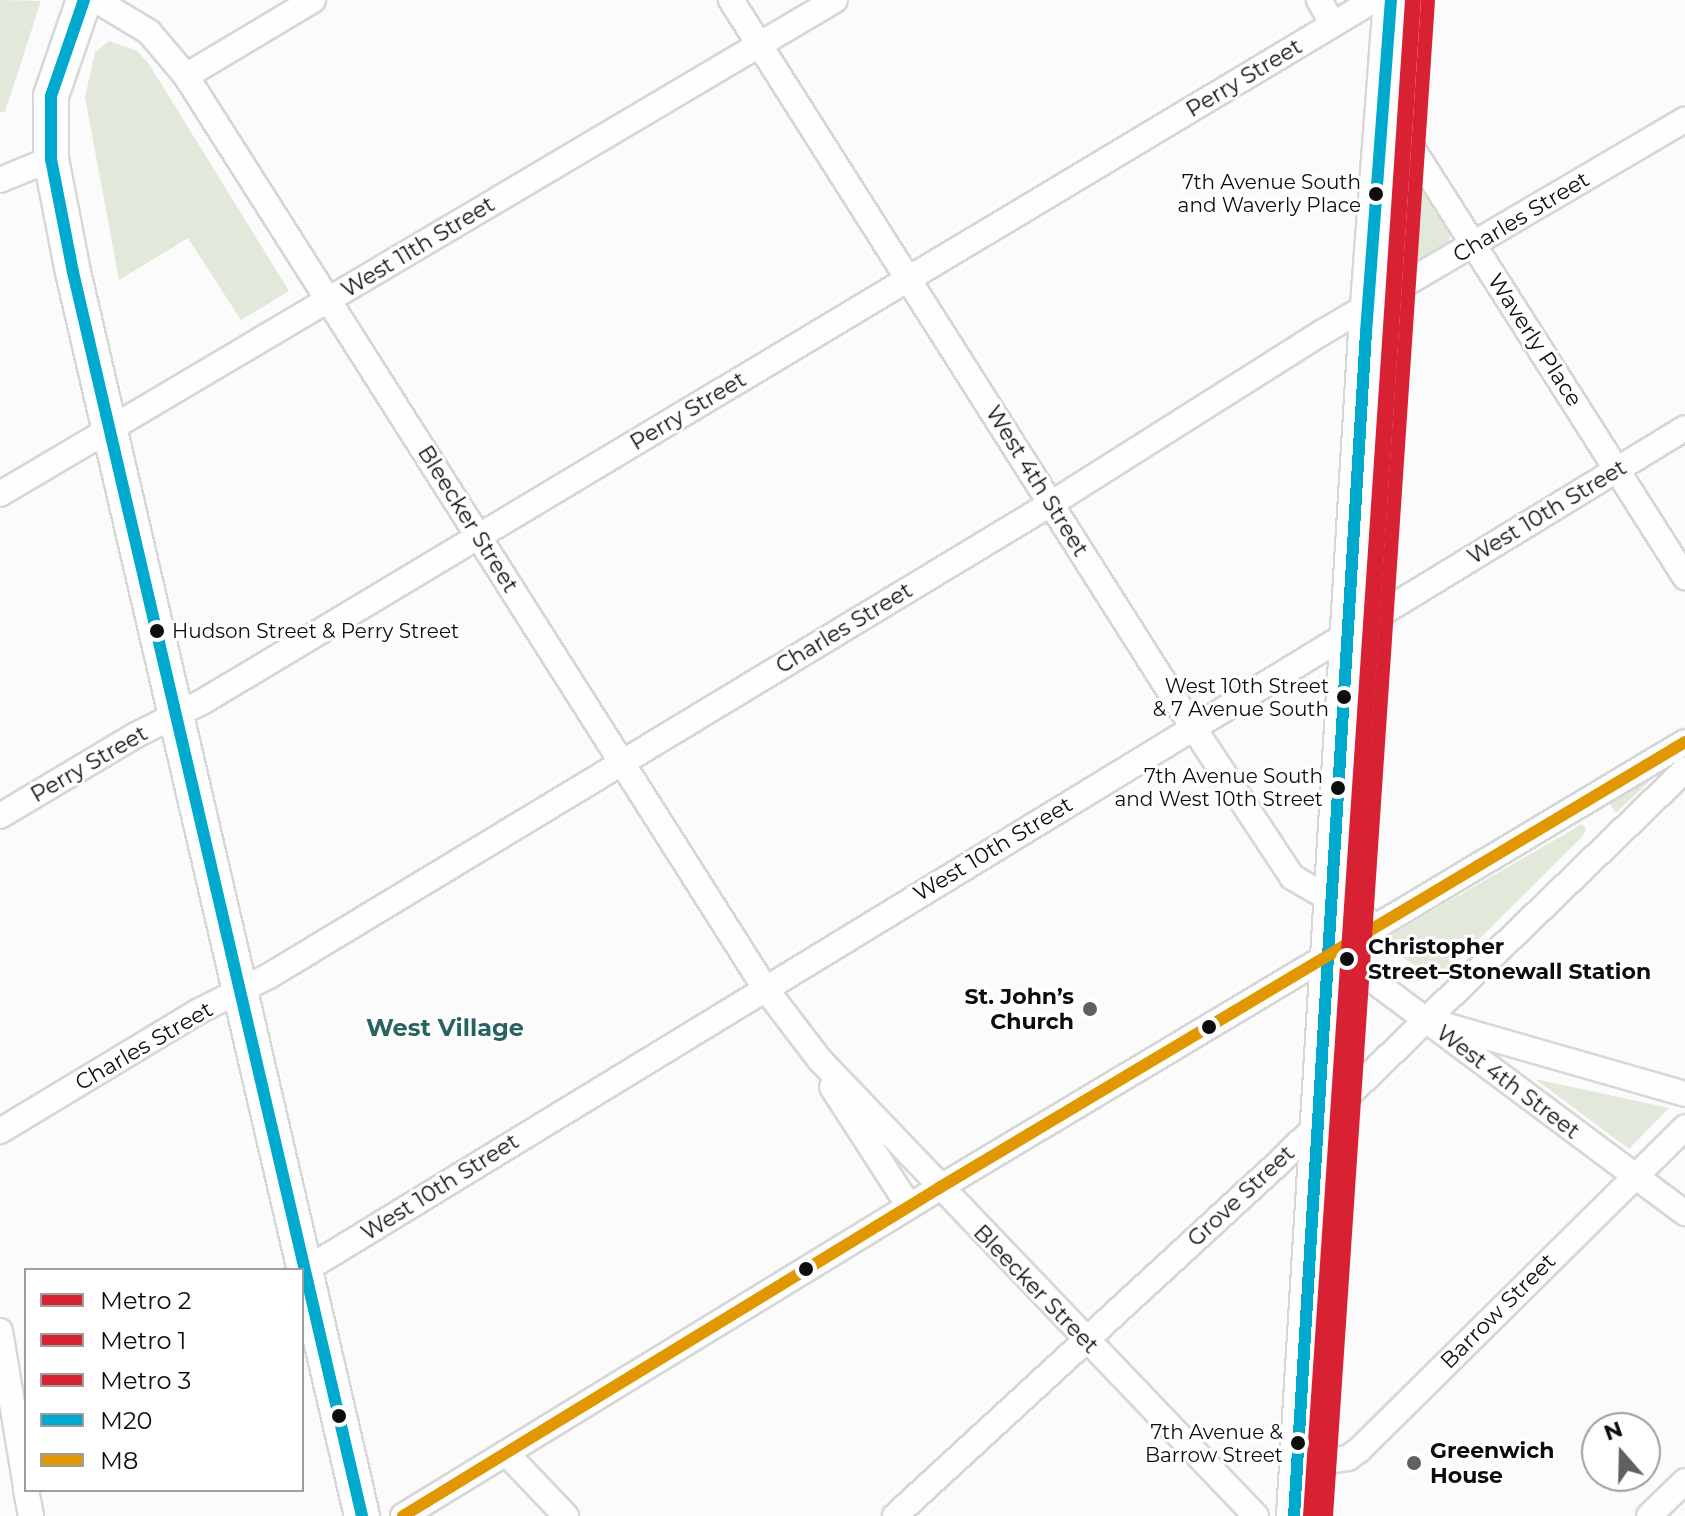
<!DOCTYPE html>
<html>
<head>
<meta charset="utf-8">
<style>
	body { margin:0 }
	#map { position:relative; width:1685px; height:1516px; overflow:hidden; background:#fbfbfc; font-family:Montserrat,sans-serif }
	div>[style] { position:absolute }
	.green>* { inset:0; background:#e2e8da }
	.roads { filter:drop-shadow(2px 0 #d7d7d8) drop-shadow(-2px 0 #d7d7d8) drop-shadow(0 2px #d7d7d8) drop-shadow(0 -2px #d7d7d8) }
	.minor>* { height:24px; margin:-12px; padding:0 12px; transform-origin:12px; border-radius:12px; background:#fefeff }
	.secondary>* { height:34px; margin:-17px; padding:0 17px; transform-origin:17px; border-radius:17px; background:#fefeff }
	.bus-1>* { height:12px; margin:-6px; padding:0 6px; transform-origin:6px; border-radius:6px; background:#00a9ce }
	.bus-2>* { height:12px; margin:-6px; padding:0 6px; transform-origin:6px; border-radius:6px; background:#e09701 }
	.metro-1>* { height:14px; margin:-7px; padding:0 7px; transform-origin:7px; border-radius:7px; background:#d82233 }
	.metro-2>* { height:14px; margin:-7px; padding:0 7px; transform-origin:7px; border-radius:7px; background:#d82233 }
	.metro-3>* { height:14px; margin:-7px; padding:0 7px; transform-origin:7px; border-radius:7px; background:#d82233 }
	.dots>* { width:22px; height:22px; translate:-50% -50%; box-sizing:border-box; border:4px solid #fff; border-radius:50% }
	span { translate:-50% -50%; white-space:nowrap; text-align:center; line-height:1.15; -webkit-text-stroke:6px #fff; paint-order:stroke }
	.bus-label { font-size:20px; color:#0d0d0e }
	.right { translate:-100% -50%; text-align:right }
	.left { translate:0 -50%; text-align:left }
	.street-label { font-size:22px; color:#0d0d0e }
	.stop-label { font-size:22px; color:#0d0d0e; font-weight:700 }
	.poi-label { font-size:22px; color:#0d0d0e; font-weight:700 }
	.neighbourhood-label { font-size:24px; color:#296360; font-weight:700 }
	.legend { position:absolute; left:24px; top:1268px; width:280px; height:224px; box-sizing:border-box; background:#fff; border:2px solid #9e9e9f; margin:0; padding:10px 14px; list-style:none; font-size:24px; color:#0d0d0e }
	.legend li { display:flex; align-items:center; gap:16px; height:40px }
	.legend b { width:40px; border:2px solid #9e9e9f }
	.north { position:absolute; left:1581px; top:1412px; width:80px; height:80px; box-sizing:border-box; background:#fff; border:2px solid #9e9e9f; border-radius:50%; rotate:340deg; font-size:22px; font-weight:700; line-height:32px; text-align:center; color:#0d0d0e }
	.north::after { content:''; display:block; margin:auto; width:28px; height:36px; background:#606061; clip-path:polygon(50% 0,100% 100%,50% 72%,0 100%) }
</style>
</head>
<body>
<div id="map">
	<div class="green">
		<div style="clip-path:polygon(0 0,41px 1px,5px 112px,0 112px)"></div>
		<div style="clip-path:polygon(109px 41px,137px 51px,149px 64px,289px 291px,241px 320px,188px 238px,119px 280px,85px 97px,95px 52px)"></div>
		<div style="clip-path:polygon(1417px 184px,1450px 235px,1449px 243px,1409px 267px,1403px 257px,1411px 185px)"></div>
		<div style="clip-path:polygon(1671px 761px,1616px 813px,1608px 801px)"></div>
		<div style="clip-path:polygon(1582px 824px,1586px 829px,1582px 837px,1440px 978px,1433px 978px,1388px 947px,1389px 936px)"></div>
		<div style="clip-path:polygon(1535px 1079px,1669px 1108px,1629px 1149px)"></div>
	</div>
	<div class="roads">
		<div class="minor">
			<div style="left:96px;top:0;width:62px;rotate:31.1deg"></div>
			<div style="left:149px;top:32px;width:57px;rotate:49.9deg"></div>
			<div style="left:186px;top:76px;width:1080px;rotate:57.59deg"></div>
			<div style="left:765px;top:988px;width:89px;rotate:52.7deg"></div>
			<div style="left:819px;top:1059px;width:632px;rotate:46.28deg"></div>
			<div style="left:731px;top:0;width:840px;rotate:57.6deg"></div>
			<div style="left:1181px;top:709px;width:201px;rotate:56.5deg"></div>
			<div style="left:1292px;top:877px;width:98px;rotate:30deg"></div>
			<div style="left:1319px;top:0;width:28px;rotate:60deg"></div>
			<div style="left:186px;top:76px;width:148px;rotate:-30.9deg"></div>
			<div style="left:1384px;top:104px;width:561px;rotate:57.53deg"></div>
			<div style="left:0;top:180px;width:55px;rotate:-22.4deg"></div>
			<div style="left:0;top:494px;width:970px;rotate:-30.61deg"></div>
			<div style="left:0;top:816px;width:158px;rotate:-30.8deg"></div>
			<div style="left:136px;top:735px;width:76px;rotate:-26.6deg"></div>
			<div style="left:204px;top:701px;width:1364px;rotate:-30.93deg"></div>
			<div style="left:1328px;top:956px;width:49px;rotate:28.1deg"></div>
			<div style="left:1371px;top:979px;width:392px;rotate:36.7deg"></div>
			<div style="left:1441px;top:1024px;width:254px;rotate:16deg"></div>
			<div style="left:832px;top:1087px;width:142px;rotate:57.1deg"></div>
			<div style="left:0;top:1131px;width:232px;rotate:-31.1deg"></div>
			<div style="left:199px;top:1011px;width:78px;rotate:-26.6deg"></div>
			<div style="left:269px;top:976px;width:930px;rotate:-31.14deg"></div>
			<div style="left:1065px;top:495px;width:305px;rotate:-32.3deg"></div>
			<div style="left:1323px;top:332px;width:420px;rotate:-30.4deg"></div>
			<div style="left:302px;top:1272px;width:1620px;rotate:-31.39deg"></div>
			<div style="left:0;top:1331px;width:158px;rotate:80.5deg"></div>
			<div style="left:1299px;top:1442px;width:39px;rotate:27deg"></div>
			<div style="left:1334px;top:1460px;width:14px;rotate:-8deg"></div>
			<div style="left:1348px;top:1458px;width:14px;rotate:-36deg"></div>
			<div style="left:1359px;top:1450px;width:459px;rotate:-44.7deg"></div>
			<div style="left:506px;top:1453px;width:87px;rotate:46.4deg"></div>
			<div style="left:26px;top:1490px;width:26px;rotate:79deg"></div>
			<div style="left:403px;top:1516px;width:628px;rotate:-31.46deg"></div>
			<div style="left:939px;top:1188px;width:869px;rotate:-30.87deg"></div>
			<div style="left:895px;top:1516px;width:514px;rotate:-42.63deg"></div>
			<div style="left:1273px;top:1168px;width:573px;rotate:-44.01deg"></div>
			<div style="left:1649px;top:1516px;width:50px;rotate:-44.2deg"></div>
		</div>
		<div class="secondary">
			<div style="left:84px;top:0;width:102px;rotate:109deg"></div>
			<div style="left:51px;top:96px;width:63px;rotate:90deg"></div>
			<div style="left:51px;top:159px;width:115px;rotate:79deg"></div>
			<div style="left:73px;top:272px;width:1277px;rotate:76.92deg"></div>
			<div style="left:1294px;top:1516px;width:1186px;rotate:-86.52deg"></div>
			<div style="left:1366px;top:332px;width:333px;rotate:-85.7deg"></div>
		</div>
	</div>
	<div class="bus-1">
		<div style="left:84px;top:0;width:102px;rotate:109deg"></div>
		<div style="left:51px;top:96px;width:63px;rotate:90deg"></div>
		<div style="left:51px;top:159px;width:115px;rotate:79deg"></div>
		<div style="left:73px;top:272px;width:1277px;rotate:76.92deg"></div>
		<div style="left:1294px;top:1516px;width:1186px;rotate:-86.52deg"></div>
		<div style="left:1366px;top:332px;width:333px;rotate:-85.7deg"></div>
	</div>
	<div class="bus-2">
		<div style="left:403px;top:1516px;width:628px;rotate:-31.46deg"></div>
		<div style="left:939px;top:1188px;width:869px;rotate:-30.87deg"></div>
	</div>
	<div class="metro-1">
		<div style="left:1310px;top:1516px;width:1519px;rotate:-86.15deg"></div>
	</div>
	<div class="metro-2">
		<div style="left:1326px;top:1516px;width:1518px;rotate:-86.15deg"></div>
	</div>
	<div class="metro-3">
		<div style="left:1313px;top:1516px;width:1518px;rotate:-86.19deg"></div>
	</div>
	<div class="dots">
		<div style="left:1376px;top:194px;background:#0d0d0e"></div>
		<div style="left:157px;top:631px;background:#0d0d0e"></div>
		<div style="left:1344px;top:697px;background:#0d0d0e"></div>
		<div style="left:1338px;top:788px;background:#0d0d0e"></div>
		<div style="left:1347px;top:959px;background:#0d0d0e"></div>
		<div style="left:1090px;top:1009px;background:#606061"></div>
		<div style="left:1209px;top:1027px;background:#0d0d0e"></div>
		<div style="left:806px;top:1269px;background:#0d0d0e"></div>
		<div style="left:339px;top:1416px;background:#0d0d0e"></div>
		<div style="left:1298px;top:1443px;background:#0d0d0e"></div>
		<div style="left:1414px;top:1463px;background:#606061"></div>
	</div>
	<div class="bus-label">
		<span class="right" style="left:1361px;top:194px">7th Avenue South<br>and Waverly Place</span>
		<span class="left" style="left:172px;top:631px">Hudson Street &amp; Perry Street</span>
		<span class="right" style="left:1329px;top:698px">West 10th Street<br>&amp; 7 Avenue South</span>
		<span class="right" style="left:1323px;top:788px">7th Avenue South<br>and West 10th Street</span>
		<span class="right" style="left:1283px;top:1444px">7th Avenue &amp;<br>Barrow Street</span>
	</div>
	<div class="street-label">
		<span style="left:1244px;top:78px;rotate:-31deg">Perry Street</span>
		<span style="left:1521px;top:217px;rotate:-31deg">Charles Street</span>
		<span style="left:418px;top:247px;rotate:-31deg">West 11th Street</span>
		<span style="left:1535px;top:340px;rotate:57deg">Waverly Place</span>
		<span style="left:688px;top:411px;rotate:-31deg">Perry Street</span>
		<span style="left:1037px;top:481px;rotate:58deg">West 4th Street</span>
		<span style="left:1547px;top:512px;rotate:-31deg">West 10th Street</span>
		<span style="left:468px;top:519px;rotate:58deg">Bleecker Street</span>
		<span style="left:844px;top:628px;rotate:-31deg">Charles Street</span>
		<span style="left:89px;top:764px;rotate:-30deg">Perry Street</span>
		<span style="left:993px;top:849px;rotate:-31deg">West 10th Street</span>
		<span style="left:144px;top:1046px;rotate:-30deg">Charles Street</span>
		<span style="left:1508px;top:1082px;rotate:37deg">West 4th Street</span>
		<span style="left:440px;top:1187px;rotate:-32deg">West 10th Street</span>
		<span style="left:1241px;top:1196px;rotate:-43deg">Grove Street</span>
		<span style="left:1036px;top:1289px;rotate:46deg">Bleecker Street</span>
		<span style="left:1498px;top:1311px;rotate:-45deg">Barrow Street</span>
	</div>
	<div class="stop-label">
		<span class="left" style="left:1368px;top:959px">Christopher<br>Street–Stonewall Station</span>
	</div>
	<div class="poi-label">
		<span class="right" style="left:1074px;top:1009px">St. John’s<br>Church</span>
		<span class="left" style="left:1430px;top:1463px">Greenwich<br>House</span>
	</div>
	<div class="neighbourhood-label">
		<span style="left:445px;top:1028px">West Village</span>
	</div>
	<ul class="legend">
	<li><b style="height:10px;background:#d82233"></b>Metro 2</li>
	<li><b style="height:10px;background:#d82233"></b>Metro 1</li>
	<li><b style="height:10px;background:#d82233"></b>Metro 3</li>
	<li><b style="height:10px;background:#00a9ce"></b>M20</li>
	<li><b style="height:10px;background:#e09701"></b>M8</li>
	</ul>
	<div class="north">N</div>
</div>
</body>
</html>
